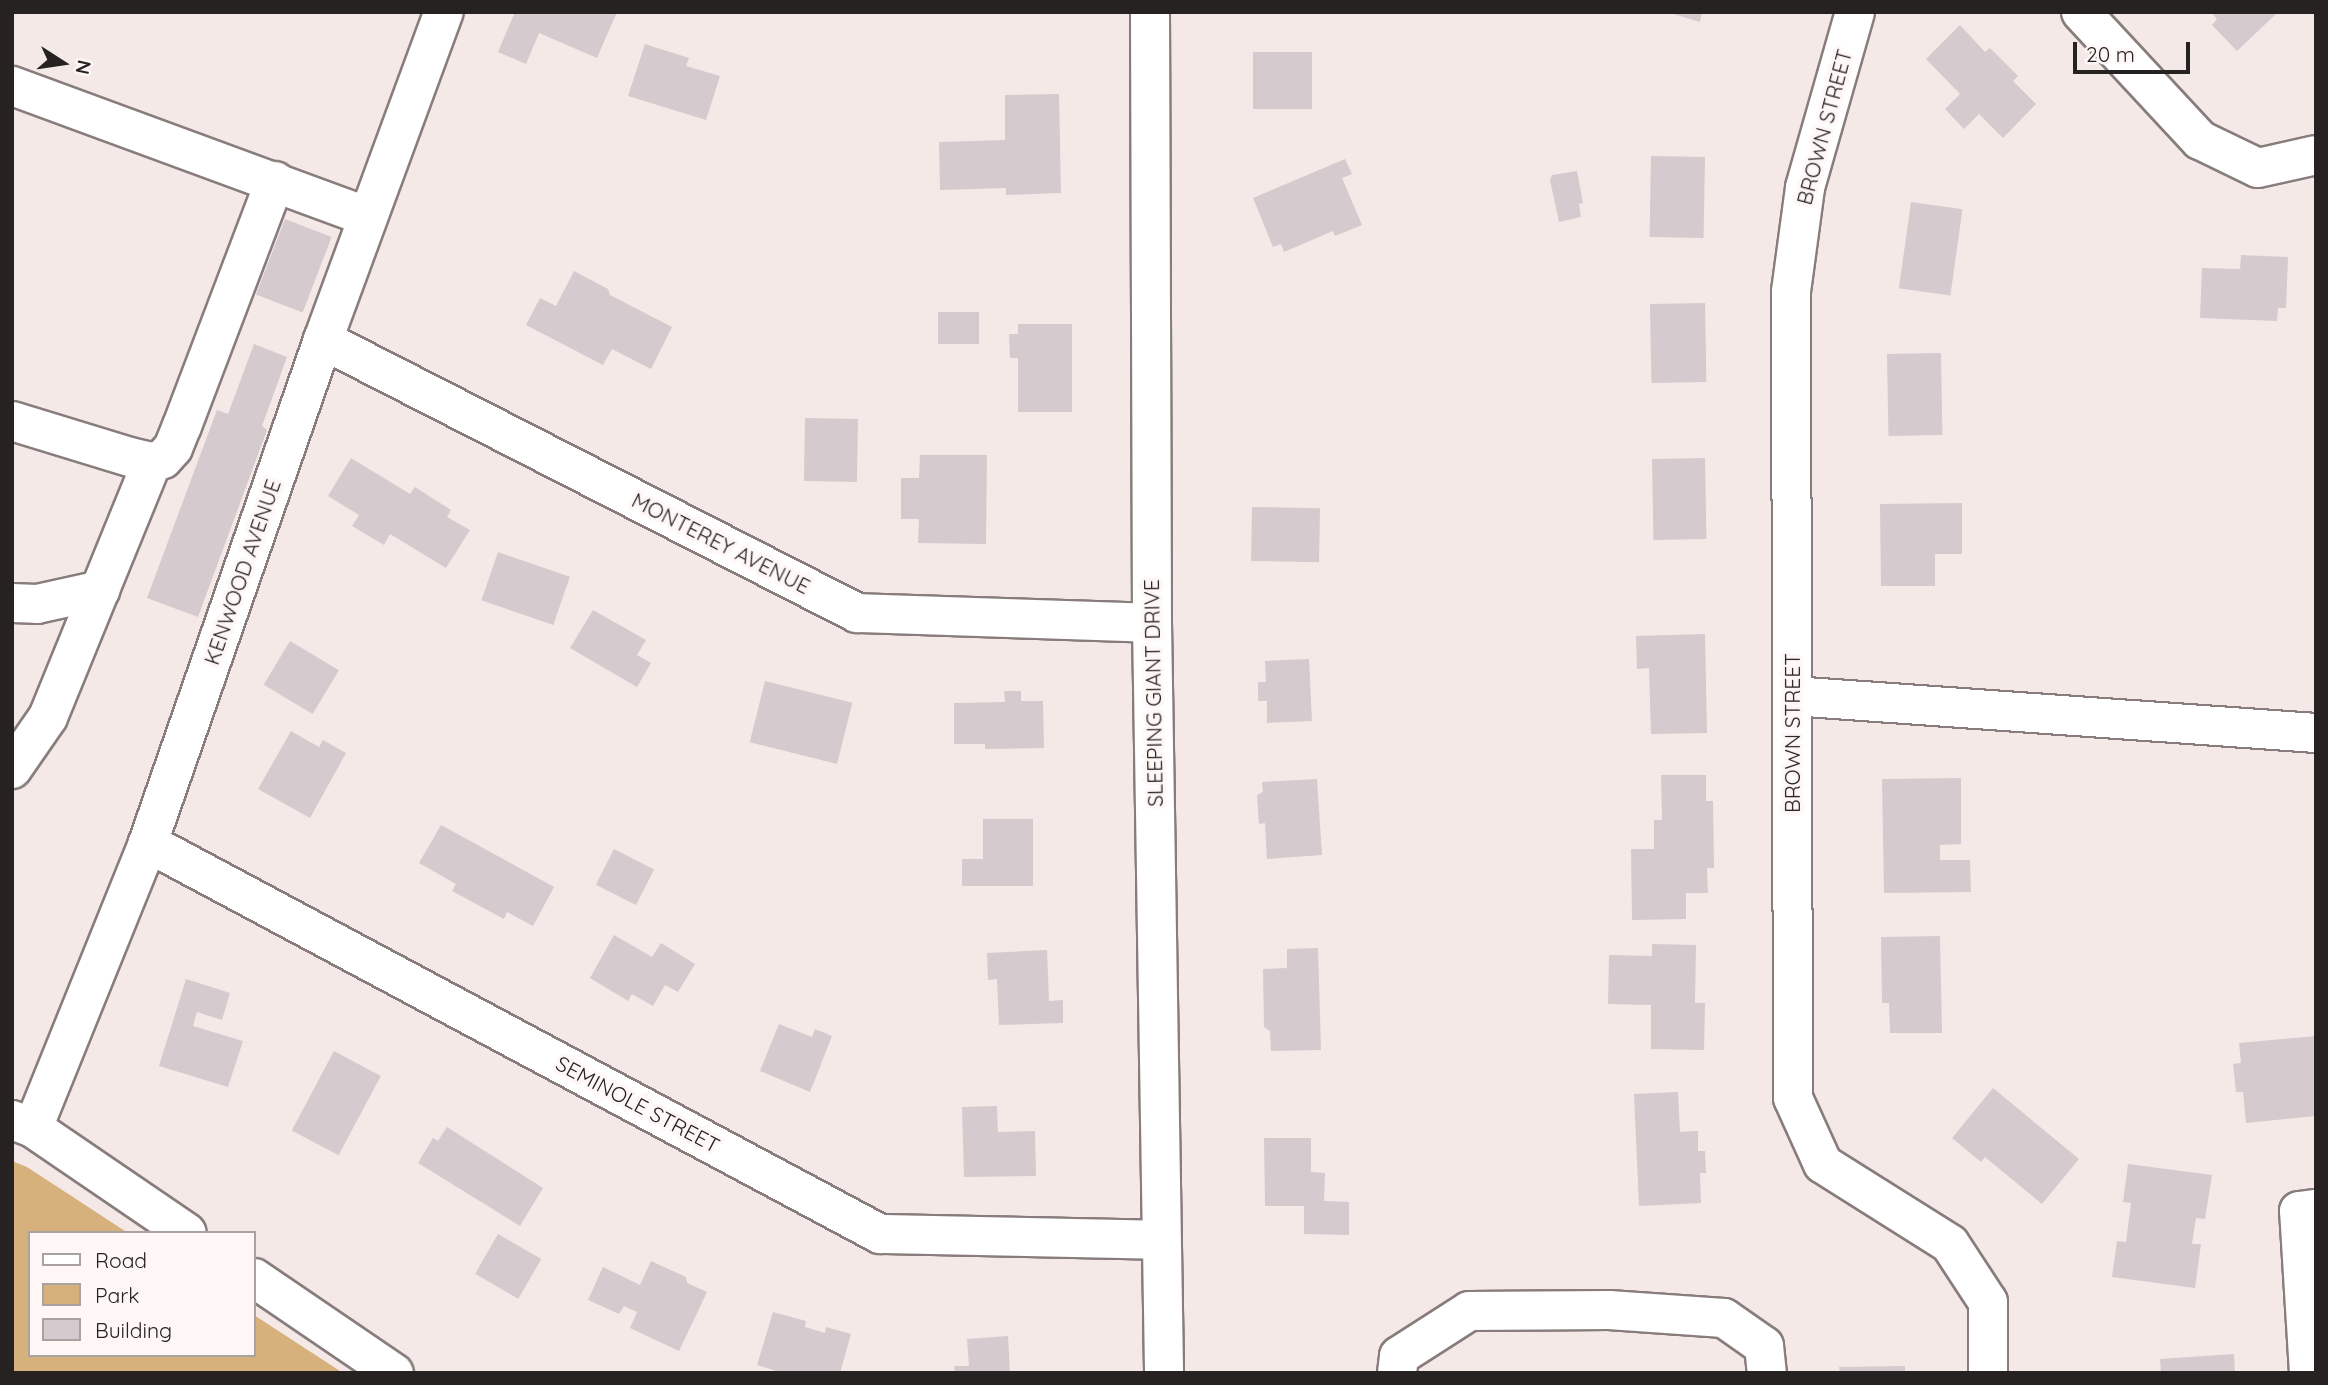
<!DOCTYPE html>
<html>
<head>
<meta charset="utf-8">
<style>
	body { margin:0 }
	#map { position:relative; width:2328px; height:1385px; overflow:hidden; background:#f5e9e7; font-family:Quicksand,sans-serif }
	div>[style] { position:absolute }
	.green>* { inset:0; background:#d7b17b }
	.building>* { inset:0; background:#d5cacd; transform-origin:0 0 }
	.roads { filter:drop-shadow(2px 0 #887d7c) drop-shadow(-2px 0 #887d7c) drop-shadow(0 2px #887d7c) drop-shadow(0 -2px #887d7c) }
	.minor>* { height:38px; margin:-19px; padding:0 19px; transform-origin:19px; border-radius:19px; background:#fff }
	span { translate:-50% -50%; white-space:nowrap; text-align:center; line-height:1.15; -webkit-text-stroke:7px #fef7f6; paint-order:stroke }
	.street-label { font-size:21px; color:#262222 }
	.frame { position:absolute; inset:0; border:14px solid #262222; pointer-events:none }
	.legend { position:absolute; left:28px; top:1231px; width:228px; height:126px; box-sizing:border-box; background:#fef7f6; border:2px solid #a8a2a1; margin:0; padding:9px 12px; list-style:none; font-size:21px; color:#262222 }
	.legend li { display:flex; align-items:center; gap:14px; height:35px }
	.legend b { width:35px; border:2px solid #a8a2a1 }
	.north { position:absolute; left:28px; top:28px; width:70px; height:70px; -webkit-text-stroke:5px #fef7f6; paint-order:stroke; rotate:102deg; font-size:19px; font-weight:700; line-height:28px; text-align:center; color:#262222 }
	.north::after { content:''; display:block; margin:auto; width:24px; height:32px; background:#262222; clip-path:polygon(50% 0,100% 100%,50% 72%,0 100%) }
	.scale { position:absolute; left:2073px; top:42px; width:117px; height:32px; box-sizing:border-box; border:4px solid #262222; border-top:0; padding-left:9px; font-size:21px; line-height:24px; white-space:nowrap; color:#262222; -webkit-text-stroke:5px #fef7f6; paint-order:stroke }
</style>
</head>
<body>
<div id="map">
	<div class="green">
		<div style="clip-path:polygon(12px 1161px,27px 1167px,128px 1233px,30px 1233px,30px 1355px,254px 1355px,254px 1315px,343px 1373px,12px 1373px)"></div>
	</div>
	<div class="building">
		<div style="clip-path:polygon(515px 12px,617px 12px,597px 58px,539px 33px,526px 64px,498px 52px)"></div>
		<div style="clip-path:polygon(1667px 12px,1702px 12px,1700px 22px)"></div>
		<div style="clip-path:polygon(2211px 12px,2278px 12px,2237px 51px,2212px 25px,2217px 19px)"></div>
		<div style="clip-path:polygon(1960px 25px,1985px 52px,1990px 48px,2018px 76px,2013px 81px,2036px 104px,2003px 138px,1979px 114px,1964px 129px,1945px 109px,1960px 94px,1926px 59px)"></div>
		<div style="clip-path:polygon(645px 44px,689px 58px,686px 66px,720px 76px,706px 120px,628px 96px)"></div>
		<div style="left:1312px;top:52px;width:57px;height:59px;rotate:90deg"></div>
		<div style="clip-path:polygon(1059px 94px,1061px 193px,1006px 195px,1006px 188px,940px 190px,939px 142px,1005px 140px,1005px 95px)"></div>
		<div style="left:1651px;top:156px;width:54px;height:81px;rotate:1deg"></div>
		<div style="clip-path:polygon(1345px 159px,1352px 174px,1342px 178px,1362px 225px,1335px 236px,1333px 231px,1284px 252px,1281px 244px,1273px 247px,1253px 198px)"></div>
		<div style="clip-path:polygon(1577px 171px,1583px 203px,1579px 204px,1581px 217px,1559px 222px,1550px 180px,1552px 175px)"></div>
		<div style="left:1911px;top:202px;width:52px;height:87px;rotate:8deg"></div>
		<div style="left:285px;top:219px;width:50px;height:81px;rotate:21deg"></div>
		<div style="clip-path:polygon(2241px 255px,2288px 257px,2286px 308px,2278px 308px,2277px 321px,2200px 318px,2202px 268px,2240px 269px)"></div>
		<div style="clip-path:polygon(574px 271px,608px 289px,610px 295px,672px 327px,651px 369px,612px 349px,603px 365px,526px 325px,540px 298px,556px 306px)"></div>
		<div style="left:1705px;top:303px;width:79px;height:55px;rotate:89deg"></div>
		<div style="left:938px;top:312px;width:41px;height:32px"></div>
		<div style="clip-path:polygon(1018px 324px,1072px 324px,1072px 412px,1018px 412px,1018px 358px,1010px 358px,1009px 334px,1018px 334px)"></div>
		<div style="clip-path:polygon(254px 344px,287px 357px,262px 426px,267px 430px,198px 617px,147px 598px,217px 410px,228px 414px)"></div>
		<div style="left:1941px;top:353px;width:82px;height:54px;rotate:89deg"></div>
		<div style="left:805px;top:418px;width:53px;height:63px;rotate:1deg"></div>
		<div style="clip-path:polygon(920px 455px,987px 455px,986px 544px,918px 543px,919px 519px,901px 519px,901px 478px,919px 478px)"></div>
		<div style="clip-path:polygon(351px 458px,410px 494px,415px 487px,451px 510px,447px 517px,470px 530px,446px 568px,390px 534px,384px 545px,352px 526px,359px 515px,328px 496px)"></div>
		<div style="left:1705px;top:458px;width:81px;height:53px;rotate:89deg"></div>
		<div style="clip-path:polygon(1962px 503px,1962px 554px,1935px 554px,1935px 586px,1881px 586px,1880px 504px)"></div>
		<div style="left:1252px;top:507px;width:68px;height:54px;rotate:1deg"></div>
		<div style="left:498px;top:552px;width:76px;height:51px;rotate:19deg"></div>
		<div style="clip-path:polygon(593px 610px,646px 640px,637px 655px,651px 663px,637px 687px,570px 648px)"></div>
		<div style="clip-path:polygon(1705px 634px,1707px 733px,1651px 734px,1649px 668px,1637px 669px,1636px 636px)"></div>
		<div style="left:290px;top:641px;width:57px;height:51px;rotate:31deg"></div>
		<div style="clip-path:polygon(1309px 659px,1312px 721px,1267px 723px,1267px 701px,1258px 701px,1258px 682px,1266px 682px,1265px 661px)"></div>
		<div style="left:765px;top:681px;width:90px;height:63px;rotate:14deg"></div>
		<div style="clip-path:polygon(1004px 691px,1021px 691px,1021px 701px,1043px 701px,1044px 748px,985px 749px,985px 744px,954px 744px,954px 703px,1005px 702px)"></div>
		<div style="clip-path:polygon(291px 731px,319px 747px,323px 740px,346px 753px,310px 818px,258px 789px)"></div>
		<div style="clip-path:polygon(1661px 775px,1706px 775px,1706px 801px,1713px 801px,1714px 868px,1707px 868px,1708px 893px,1686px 893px,1686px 919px,1632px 920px,1631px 849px,1654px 849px,1654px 820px,1662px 820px)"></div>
		<div style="clip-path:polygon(1961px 778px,1961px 844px,1940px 845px,1940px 860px,1970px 860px,1971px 892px,1884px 893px,1882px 779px)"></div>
		<div style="clip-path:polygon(1317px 779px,1322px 855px,1267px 859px,1265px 823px,1259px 824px,1257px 795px,1263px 792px,1262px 782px)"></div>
		<div style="clip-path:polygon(983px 819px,1033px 819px,1033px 886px,962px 886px,962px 859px,983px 859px)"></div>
		<div style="clip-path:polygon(441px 825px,554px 887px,533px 926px,507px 912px,504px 919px,452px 891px,456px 884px,419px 863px)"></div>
		<div style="left:614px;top:849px;width:45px;height:40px;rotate:27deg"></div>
		<div style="clip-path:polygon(614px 935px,652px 957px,661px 943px,695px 964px,678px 992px,665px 985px,653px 1006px,632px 994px,628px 1001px,590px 978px)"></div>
		<div style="clip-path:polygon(1940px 936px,1942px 1033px,1890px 1033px,1889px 1003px,1882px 1003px,1881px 937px)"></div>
		<div style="clip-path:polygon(1652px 944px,1696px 945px,1695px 1003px,1705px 1003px,1704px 1050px,1651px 1049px,1651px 1005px,1608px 1004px,1609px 955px,1652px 956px)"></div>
		<div style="clip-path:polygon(1318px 948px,1321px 1050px,1271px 1051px,1270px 1031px,1264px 1027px,1263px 969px,1287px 968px,1287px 949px)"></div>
		<div style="clip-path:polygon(1047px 950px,1049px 1001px,1063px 1000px,1063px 1023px,999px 1025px,997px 979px,988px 980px,987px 953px)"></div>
		<div style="clip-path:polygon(186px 979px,230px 993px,222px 1020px,197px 1012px,193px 1026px,243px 1041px,228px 1087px,159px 1066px)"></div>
		<div style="clip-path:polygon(779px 1024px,812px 1037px,815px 1029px,832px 1036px,810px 1092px,760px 1071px)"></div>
		<div style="clip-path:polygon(2316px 1036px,2316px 1116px,2246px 1123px,2243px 1092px,2236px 1092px,2233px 1064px,2241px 1063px,2239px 1043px)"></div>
		<div style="left:334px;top:1051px;width:53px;height:90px;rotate:28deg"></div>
		<div style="clip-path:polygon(1993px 1088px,2079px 1159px,2042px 1204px,1985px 1157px,1981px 1162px,1952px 1138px)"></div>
		<div style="clip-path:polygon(1678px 1092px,1680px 1132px,1698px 1131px,1698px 1151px,1705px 1151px,1706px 1173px,1700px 1173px,1701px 1203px,1639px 1206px,1634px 1094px)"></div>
		<div style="clip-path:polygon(997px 1106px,998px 1132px,1035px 1131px,1036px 1176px,964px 1177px,962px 1107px)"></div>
		<div style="clip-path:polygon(447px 1127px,543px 1188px,520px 1226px,418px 1163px,433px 1138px,438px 1141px)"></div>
		<div style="clip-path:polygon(1264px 1138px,1311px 1138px,1311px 1172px,1325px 1173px,1324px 1201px,1349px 1202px,1349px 1235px,1304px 1234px,1304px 1206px,1265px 1206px)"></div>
		<div style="clip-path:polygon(2128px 1164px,2212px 1175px,2205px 1219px,2196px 1218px,2192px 1244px,2201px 1244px,2195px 1288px,2112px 1277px,2117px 1241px,2126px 1242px,2131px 1203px,2123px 1202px)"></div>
		<div style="left:498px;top:1234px;width:50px;height:46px;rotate:30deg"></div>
		<div style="clip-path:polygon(651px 1261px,686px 1277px,687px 1283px,707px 1292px,679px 1351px,630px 1328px,637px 1312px,624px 1306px,619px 1314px,588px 1300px,603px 1267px,640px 1285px)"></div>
		<div style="clip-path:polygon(773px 1312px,806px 1321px,805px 1327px,825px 1333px,826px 1327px,851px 1334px,840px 1373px,783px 1373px,757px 1365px)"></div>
		<div style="clip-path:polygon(1008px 1336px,1010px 1373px,955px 1373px,954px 1366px,969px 1366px,967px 1339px)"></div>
		<div style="clip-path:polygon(2234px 1354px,2235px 1373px,2161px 1373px,2160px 1359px)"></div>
		<div style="clip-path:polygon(1905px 1366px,1905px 1373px,1840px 1373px,1839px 1367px)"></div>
	</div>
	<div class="roads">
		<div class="minor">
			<div style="left:1150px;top:12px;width:611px;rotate:89.81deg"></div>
			<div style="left:1152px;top:623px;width:750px;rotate:89.08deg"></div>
			<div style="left:1855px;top:12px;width:183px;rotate:105.9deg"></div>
			<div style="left:1805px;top:188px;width:104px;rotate:97.7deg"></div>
			<div style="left:1791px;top:291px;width:807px;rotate:89.86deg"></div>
			<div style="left:1793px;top:1098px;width:72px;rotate:65.6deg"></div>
			<div style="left:1823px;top:1164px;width:150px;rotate:32.2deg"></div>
			<div style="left:1950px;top:1244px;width:69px;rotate:56.8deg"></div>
			<div style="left:1988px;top:1302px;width:71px;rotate:90deg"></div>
			<div style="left:2081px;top:12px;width:175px;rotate:47.1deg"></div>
			<div style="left:2200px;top:140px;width:64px;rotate:25.8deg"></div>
			<div style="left:2258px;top:168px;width:59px;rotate:-12.6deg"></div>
			<div style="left:12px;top:86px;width:379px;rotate:20.2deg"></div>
			<div style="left:323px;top:340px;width:600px;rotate:27.08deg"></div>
			<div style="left:857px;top:613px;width:295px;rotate:1.9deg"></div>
			<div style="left:12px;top:421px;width:123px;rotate:17deg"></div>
			<div style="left:130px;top:457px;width:23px;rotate:13deg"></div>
			<div style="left:152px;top:462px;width:11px;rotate:-15deg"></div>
			<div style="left:163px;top:459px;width:15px;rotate:-48deg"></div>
			<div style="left:173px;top:448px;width:24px;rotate:-68deg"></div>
			<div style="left:182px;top:426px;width:262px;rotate:-69.2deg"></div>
			<div style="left:12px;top:603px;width:25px;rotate:2deg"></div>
			<div style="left:37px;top:604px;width:65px;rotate:-12.5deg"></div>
			<div style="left:1792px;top:696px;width:525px;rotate:4.04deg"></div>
			<div style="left:12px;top:769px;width:63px;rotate:-55.3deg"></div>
			<div style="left:48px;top:717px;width:275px;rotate:-67.8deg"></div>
			<div style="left:148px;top:843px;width:830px;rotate:28.11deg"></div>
			<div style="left:880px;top:1234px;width:281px;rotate:1.2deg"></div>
			<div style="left:12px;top:1120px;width:22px;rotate:21deg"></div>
			<div style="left:33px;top:1128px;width:186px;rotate:34.3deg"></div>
			<div style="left:33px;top:1128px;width:307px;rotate:-68deg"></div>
			<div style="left:148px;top:843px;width:533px;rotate:-70.82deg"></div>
			<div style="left:323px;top:340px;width:350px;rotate:-69.8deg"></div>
			<div style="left:254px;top:1278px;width:169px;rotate:34.2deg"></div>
			<div style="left:1397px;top:1373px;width:17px;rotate:-83deg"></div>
			<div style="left:1399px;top:1356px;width:83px;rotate:-32.7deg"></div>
			<div style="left:1469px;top:1311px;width:140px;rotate:-0.4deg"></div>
			<div style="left:1609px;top:1310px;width:115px;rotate:4deg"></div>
			<div style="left:1724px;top:1318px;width:49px;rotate:35deg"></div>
			<div style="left:1764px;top:1346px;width:27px;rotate:84deg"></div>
			<div style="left:2309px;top:1373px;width:162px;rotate:-93.5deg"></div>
			<div style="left:2299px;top:1211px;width:17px;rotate:-7deg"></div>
		</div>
	</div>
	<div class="street-label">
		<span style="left:1824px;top:127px;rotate:-75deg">BROWN STREET</span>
		<span style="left:721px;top:543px;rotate:27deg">MONTEREY AVENUE</span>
		<span style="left:242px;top:572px;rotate:-71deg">KENWOOD AVENUE</span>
		<span style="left:1153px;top:693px;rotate:-91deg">SLEEPING GIANT DRIVE</span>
		<span style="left:1792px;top:733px;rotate:-90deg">BROWN STREET</span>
		<span style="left:638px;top:1104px;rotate:28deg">SEMINOLE STREET</span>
	</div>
	<div class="frame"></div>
	<ul class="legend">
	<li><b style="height:9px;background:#fff"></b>Road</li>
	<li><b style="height:19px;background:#d7b17b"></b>Park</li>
	<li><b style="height:19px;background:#d5cacd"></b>Building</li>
	</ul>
	<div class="north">N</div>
	<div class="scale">20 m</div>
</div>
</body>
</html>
